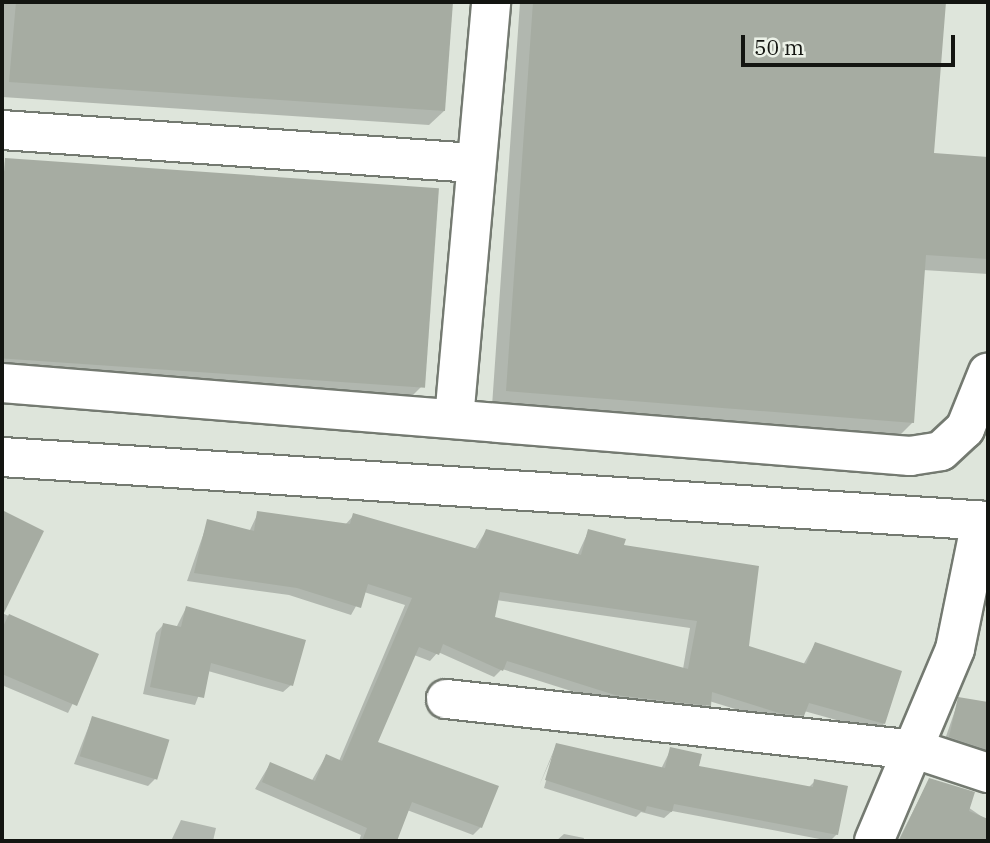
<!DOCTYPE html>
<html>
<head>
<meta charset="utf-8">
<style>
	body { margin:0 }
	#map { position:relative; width:990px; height:843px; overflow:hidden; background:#dee5db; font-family:"IBM Plex Serif",serif }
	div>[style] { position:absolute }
	.shadow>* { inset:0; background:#0003 }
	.building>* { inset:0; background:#a6aca2; transform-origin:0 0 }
	.roads { filter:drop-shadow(2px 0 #747a71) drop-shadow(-2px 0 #747a71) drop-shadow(0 2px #747a71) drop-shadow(0 -2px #747a71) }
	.minor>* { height:38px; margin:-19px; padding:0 19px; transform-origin:19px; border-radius:19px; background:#fff }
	span { translate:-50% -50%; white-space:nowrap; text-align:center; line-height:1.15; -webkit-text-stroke:7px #ecf2e8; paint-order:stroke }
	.frame { position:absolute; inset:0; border:4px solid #131511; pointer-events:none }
	.scale { position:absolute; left:741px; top:35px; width:214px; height:32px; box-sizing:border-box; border:4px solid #131511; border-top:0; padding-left:9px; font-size:21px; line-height:24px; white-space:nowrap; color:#131511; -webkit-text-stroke:5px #ecf2e8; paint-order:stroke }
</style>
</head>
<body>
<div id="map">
	<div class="shadow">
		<div style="clip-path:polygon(4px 2px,451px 2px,444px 111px,429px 125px,2px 97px)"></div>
		<div style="clip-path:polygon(520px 2px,944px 2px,932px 155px,988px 159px,988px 274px,923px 270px,913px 422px,898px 437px,492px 406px)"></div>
		<div style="clip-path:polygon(5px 159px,425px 383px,410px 398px,2px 373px)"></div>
		<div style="clip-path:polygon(2px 512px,41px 532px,2px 613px,97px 655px,68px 713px,4px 686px,2px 692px)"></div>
		<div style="clip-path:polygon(evenodd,258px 513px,345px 525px,354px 515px,474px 550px,486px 531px,577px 556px,589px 530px,622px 546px,747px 647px,803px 665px,815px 644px,884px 724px,876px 731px,804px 711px,794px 722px,771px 720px,709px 701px,702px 712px,606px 702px,502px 669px,494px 677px,438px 652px,430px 661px,414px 655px,376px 743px,481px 827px,473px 835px,407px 810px,395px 841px,359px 841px,361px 835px,255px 789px,270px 764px,311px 782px,326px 756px,339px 761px,405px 605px,364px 592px,351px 615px,289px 595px,187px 581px,208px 521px,249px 532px,258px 513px,496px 600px,690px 628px,683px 669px,493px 618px,496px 600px)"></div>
		<div style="clip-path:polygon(186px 608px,291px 685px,283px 692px,208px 671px,195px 705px,143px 694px,156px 633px,163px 625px,176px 628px)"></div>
		<div style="clip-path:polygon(959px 699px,988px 704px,988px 760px,943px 745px)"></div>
		<div style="clip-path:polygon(92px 718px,155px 779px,148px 786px,74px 764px)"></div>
		<div style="clip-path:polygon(556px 745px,661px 769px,671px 749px,697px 767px,808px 788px,815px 781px,837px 834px,830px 841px,672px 811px,664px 818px,641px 812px,636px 817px,544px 788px,555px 750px,539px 786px)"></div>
		<div style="clip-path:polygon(929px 780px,988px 821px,988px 841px,898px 841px)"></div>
		<div style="clip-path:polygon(181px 820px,216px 828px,213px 841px,171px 841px)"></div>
		<div style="clip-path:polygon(564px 834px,584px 838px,583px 841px,556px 841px)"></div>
	</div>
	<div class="building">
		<div style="clip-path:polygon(16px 2px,453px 2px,445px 111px,9px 82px)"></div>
		<div style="clip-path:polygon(533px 2px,946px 2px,934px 153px,988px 157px,988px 259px,926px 255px,914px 423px,506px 391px)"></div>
		<div style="left:5px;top:158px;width:435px;height:200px;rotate:4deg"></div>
		<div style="clip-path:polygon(2px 510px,44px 531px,2px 617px)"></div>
		<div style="clip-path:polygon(evenodd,257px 511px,350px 524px,353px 513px,478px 549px,486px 529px,581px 555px,588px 529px,626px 539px,624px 545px,759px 566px,749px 646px,806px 664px,815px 642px,902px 671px,885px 724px,809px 703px,804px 716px,779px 713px,712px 692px,711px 706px,615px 695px,507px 661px,503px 671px,443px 644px,439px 655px,419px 647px,378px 742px,499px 786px,482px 828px,412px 802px,397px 841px,362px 841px,367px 828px,262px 782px,270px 762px,315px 781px,326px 754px,342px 761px,412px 598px,368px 584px,361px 608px,297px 588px,194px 573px,207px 519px,254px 531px,257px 511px,500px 592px,697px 621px,688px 669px,495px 617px,500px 592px)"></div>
		<div style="clip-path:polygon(186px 606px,306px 640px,293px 686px,211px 663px,204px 698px,150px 687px,163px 623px,181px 627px)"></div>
		<div style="clip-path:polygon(9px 614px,99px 654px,77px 706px,2px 674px,2px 629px)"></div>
		<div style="clip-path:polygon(958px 697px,988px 702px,988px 750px,949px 737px)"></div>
		<div style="left:92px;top:716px;width:81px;height:42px;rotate:17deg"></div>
		<div style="clip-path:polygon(556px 743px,665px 768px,670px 747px,702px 754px,699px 766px,813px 787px,814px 779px,848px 786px,838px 835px,674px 804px,672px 812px,647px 806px,645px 812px,545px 780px)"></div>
		<div style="clip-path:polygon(929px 778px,975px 792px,969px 811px,988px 819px,988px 841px,899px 841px)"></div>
	</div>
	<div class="roads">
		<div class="minor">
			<div style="left:2px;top:130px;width:475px;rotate:4deg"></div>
			<div style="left:2px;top:383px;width:911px;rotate:4.6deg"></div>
			<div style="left:910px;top:456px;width:31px;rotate:-9deg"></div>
			<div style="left:941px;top:451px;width:33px;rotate:-43deg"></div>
			<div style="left:965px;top:429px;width:61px;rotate:-68deg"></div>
			<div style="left:454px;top:419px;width:419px;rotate:-84.9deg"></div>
			<div style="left:2px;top:457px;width:988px;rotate:3.71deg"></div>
			<div style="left:446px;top:699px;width:475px;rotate:6.2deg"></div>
			<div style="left:918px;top:750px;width:74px;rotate:18.2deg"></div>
			<div style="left:874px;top:841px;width:208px;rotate:-67.1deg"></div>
			<div style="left:955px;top:649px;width:131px;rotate:-78.5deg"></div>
		</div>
	</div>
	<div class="frame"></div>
	<div class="scale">50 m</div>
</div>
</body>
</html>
